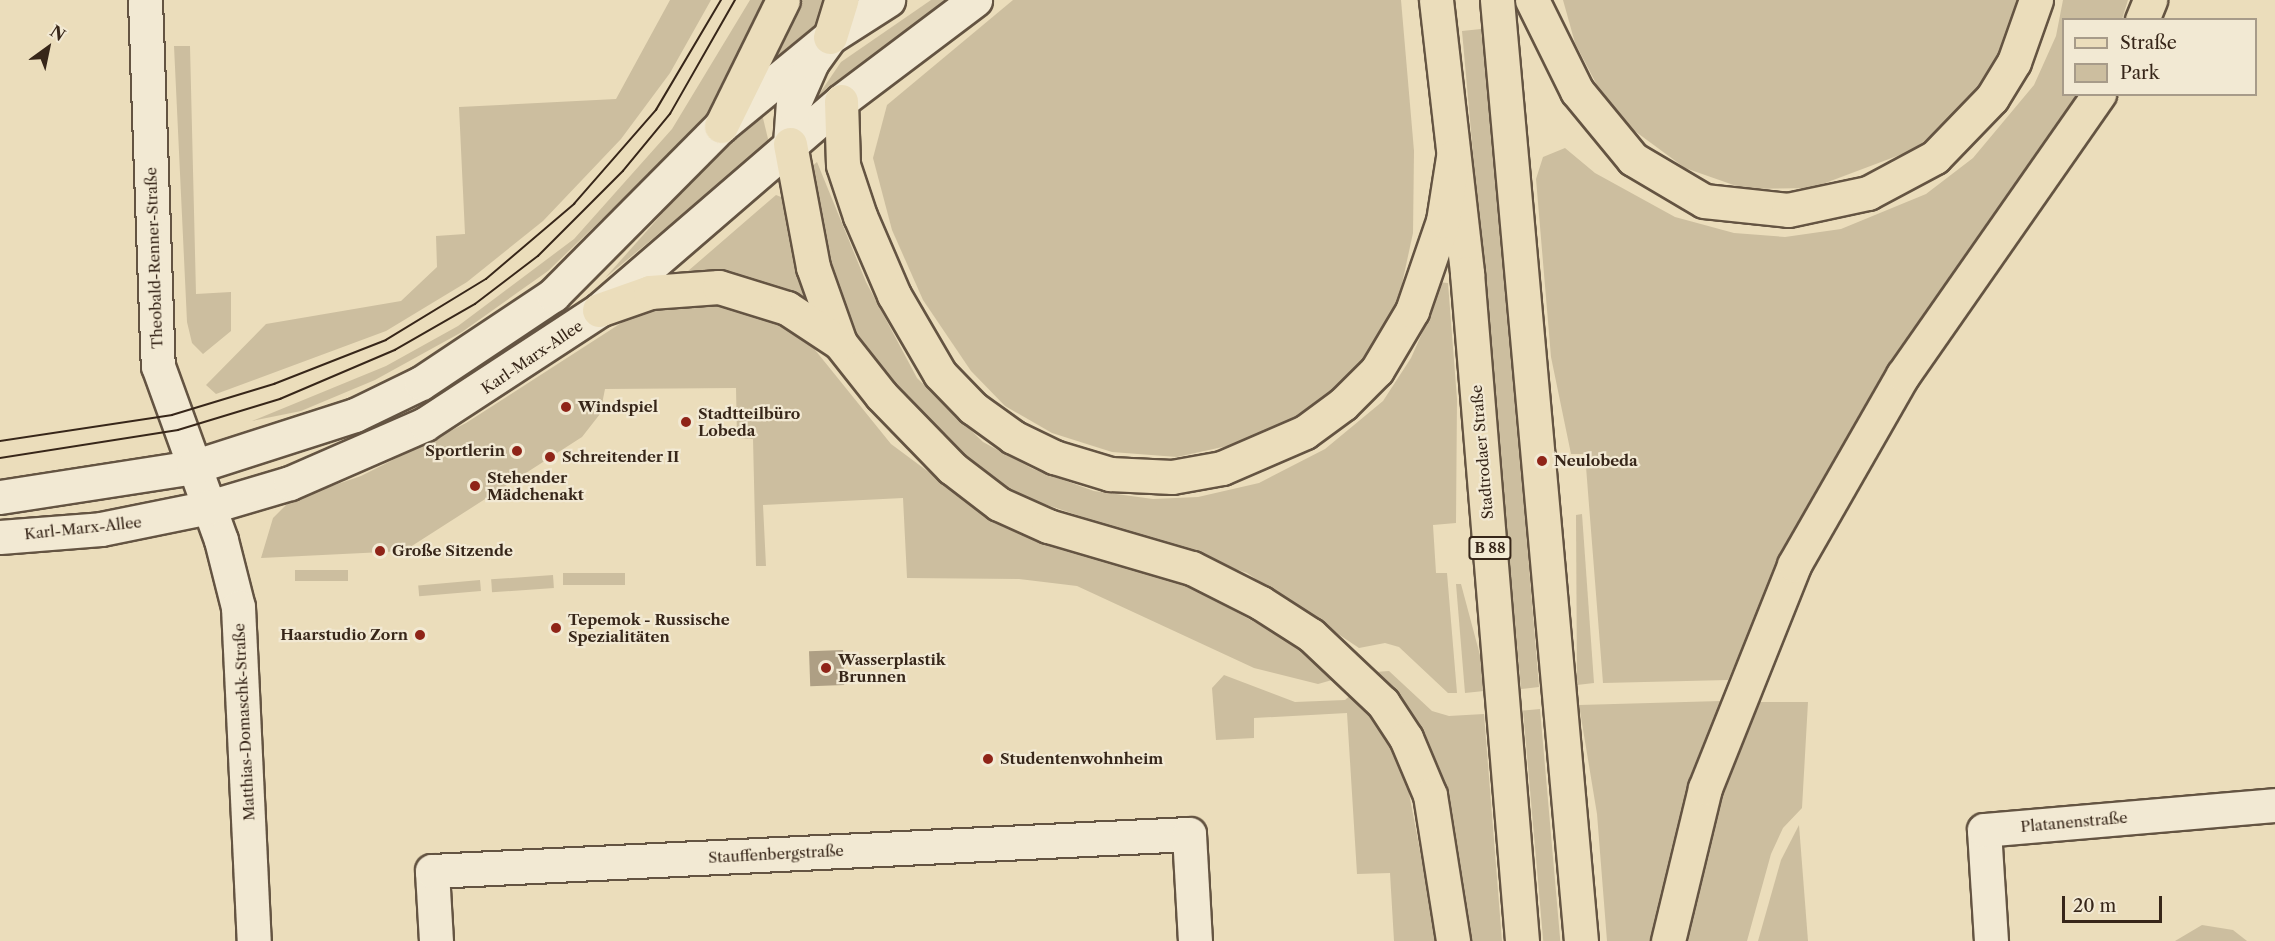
<!DOCTYPE html>
<html>
<head>
<meta charset="utf-8">
<style>
	body { margin:0 }
	#map { position:relative; width:2275px; height:941px; overflow:hidden; background:#ebddbb; font-family:"Libre Caslon Text",serif }
	div>[style] { position:absolute }
	.green>* { inset:0; background:#ccbe9f; transform-origin:0 0 }
	.water>* { inset:0; background:#ae9f84; transform-origin:0 0 }
	.roads { filter:drop-shadow(2px 0 #645442) drop-shadow(-2px 0 #645442) drop-shadow(0 2px #645442) drop-shadow(0 -2px #645442) }
	.street>* { height:33px; margin:-16.5px; padding:0 16.5px; transform-origin:16.5px; border-radius:16.5px; background:#f2e9d3 }
	.secondary>* { height:33px; margin:-16.5px; padding:0 16.5px; transform-origin:16.5px; border-radius:16.5px; background:#f2e9d3 }
	.primary>* { height:33px; margin:-16.5px; padding:0 16.5px; transform-origin:16.5px; border-radius:16.5px; background:#ebddbb }
	.tram>* { height:1.5px; margin:-0.75px; padding:0 0.75px; transform-origin:0.75px; border-radius:0.75px; background:#372619 }
	.dots>* { width:16px; height:16px; translate:-50% -50%; box-sizing:border-box; border:3px solid #f2e9d3; border-radius:50% }
	span { translate:-50% -50%; white-space:nowrap; text-align:center; line-height:1.15; -webkit-text-stroke:4.5px #f2e9d3; paint-order:stroke }
	.shield-label span { padding:2px 4px; background:#f2e9d3; border:2px solid; border-radius:4px; -webkit-text-stroke-width:0 }
	.shield-label { font-size:14px; color:#372619; font-weight:700 }
	.street-label { font-size:15px; color:#372619 }
	.poi-label { font-size:15px; color:#372619; font-weight:700 }
	.left { translate:0 -50%; text-align:left }
	.right { translate:-100% -50%; text-align:right }
	.legend { position:absolute; left:2062px; top:18px; width:195px; height:78px; box-sizing:border-box; background:#f2e9d3; border:2px solid #a79b89; margin:0; padding:8px 10px; list-style:none; font-size:18px; color:#372619 }
	.legend li { display:flex; align-items:center; gap:12px; height:30px }
	.legend b { width:30px; border:2px solid #a79b89 }
	.north { position:absolute; left:18px; top:18px; width:60px; height:60px; -webkit-text-stroke:4px #f2e9d3; paint-order:stroke; rotate:33deg; font-size:16px; font-weight:700; line-height:24px; text-align:center; color:#372619 }
	.north::after { content:''; display:block; margin:auto; width:21px; height:27px; background:#372619; clip-path:polygon(50% 0,100% 100%,50% 72%,0 100%) }
	.scale { position:absolute; left:2062px; top:896px; width:100px; height:27px; box-sizing:border-box; border:3px solid #372619; border-top:0; padding-left:8px; font-size:18px; line-height:21px; white-space:nowrap; color:#372619; -webkit-text-stroke:4px #f2e9d3; paint-order:stroke }
</style>
</head>
<body>
<div id="map">
	<div class="green">
		<div style="clip-path:polygon(670px 0,711px 0,670px 73px,621px 139px,543px 221px,467px 282px,386px 331px,216px 394px,206px 385px,266px 324px,401px 301px,437px 267px,436px 236px,465px 234px,459px 107px,616px 99px)"></div>
		<div style="clip-path:polygon(750px 0,768px 0,717px 108px,548px 271px,462px 332px,375px 380px,301px 411px,252px 421px,386px 366px,458px 326px,574px 239px,672px 129px)"></div>
		<div style="clip-path:polygon(795px 0,823px 0,814px 34px,766px 71px)"></div>
		<div style="clip-path:polygon(931px 0,948px 0,809px 109px,841px 62px)"></div>
		<div style="clip-path:polygon(1013px 0,1401px 0,1414px 151px,1413px 233px,1400px 293px,1377px 345px,1340px 385px,1284px 424px,1250px 441px,1177px 457px,1112px 452px,1052px 433px,1005px 406px,971px 371px,923px 300px,892px 230px,873px 158px,887px 105px)"></div>
		<div style="clip-path:polygon(1563px 0,2025px 0,1998px 67px,1957px 115px,1913px 150px,1812px 188px,1745px 189px,1685px 168px,1632px 129px,1600px 91px,1575px 43px)"></div>
		<div style="clip-path:polygon(2063px 0,2128px 0,2122px 19px,2064px 20px,2064px 94px,2082px 95px,1788px 543px,1728px 680px,1603px 683px,1585px 454px,1571px 454px,1551px 357px,1536px 179px,1543px 157px,1565px 148px,1595px 173px,1675px 217px,1734px 233px,1785px 237px,1841px 229px,1926px 194px,1973px 158px,2034px 85px,2056px 36px)"></div>
		<div style="clip-path:polygon(1481px 29px,1496px 167px,1539px 687px,1521px 689px,1462px 31px)"></div>
		<div style="clip-path:polygon(174px 46px,190px 46px,196px 294px,231px 292px,231px 331px,203px 354px,192px 343px,187px 322px)"></div>
		<div style="clip-path:polygon(762px 114px,769px 143px,605px 278px,708px 162px,748px 120px)"></div>
		<div style="clip-path:polygon(817px 162px,866px 282px,917px 378px,983px 442px,1033px 469px,1094px 491px,1153px 499px,1198px 497px,1259px 483px,1325px 449px,1383px 401px,1411px 358px,1435px 304px,1437px 282px,1448px 283px,1457px 399px,1456px 523px,1433px 525px,1436px 573px,1447px 573px,1457px 693px,1448px 693px,1399px 647px,1385px 643px,1359px 648px,1247px 573px,1021px 496px,972px 465px,866px 350px,840px 308px,827px 271px,810px 168px)"></div>
		<div style="clip-path:polygon(776px 195px,781px 197px,809px 308px,768px 284px,688px 271px)"></div>
		<div style="clip-path:polygon(720px 304px,762px 315px,803px 335px,891px 444px,1003px 527px,1188px 586px,1308px 651px,1339px 678px,1318px 684px,1254px 668px,1077px 586px,1019px 579px,907px 578px,903px 498px,763px 505px,766px 566px,756px 566px,753px 439px,737px 438px,736px 388px,605px 389px,600px 414px,582px 437px,404px 551px,261px 558px,273px 518px,291px 500px,361px 476px,466px 423px,632px 316px,669px 307px)"></div>
		<div style="clip-path:polygon(1582px 514px,1594px 683px,1577px 685px,1576px 515px)"></div>
		<div style="left:348px;top:570px;width:11px;height:53px;rotate:90deg"></div>
		<div style="left:625px;top:573px;width:12px;height:62px;rotate:90deg"></div>
		<div style="left:553px;top:575px;width:13px;height:62px;rotate:86deg"></div>
		<div style="left:480px;top:580px;width:11px;height:62px;rotate:85deg"></div>
		<div style="clip-path:polygon(1456px 584px,1461px 584px,1481px 659px,1484px 691px,1465px 693px)"></div>
		<div style="clip-path:polygon(1389px 671px,1432px 711px,1449px 716px,1484px 714px,1502px 941px,1469px 941px,1442px 787px,1426px 743px,1375px 672px)"></div>
		<div style="clip-path:polygon(1224px 675px,1295px 702px,1345px 700px,1353px 693px,1382px 728px,1406px 777px,1437px 941px,1394px 941px,1390px 873px,1357px 874px,1347px 713px,1254px 718px,1254px 738px,1216px 740px,1212px 688px)"></div>
		<div style="clip-path:polygon(1721px 701px,1670px 864px,1652px 941px,1607px 941px,1597px 814px,1579px 705px)"></div>
		<div style="clip-path:polygon(1751px 702px,1808px 702px,1802px 808px,1783px 828px,1771px 854px,1747px 941px,1680px 941px,1715px 803px)"></div>
		<div style="left:1540px;top:709px;width:233px;height:17px;rotate:85deg"></div>
		<div style="clip-path:polygon(1799px 825px,1808px 941px,1758px 941px,1781px 860px)"></div>
		<div style="clip-path:polygon(2202px 925px,2233px 930px,2247px 941px,2175px 941px)"></div>
	</div>
	<div class="water">
		<div style="left:843px;top:650px;width:35px;height:34px;rotate:88deg"></div>
	</div>
	<div class="roads">
		<div class="street">
			<div style="left:145px;top:0;width:366px;rotate:88deg"></div>
			<div style="left:158px;top:366px;width:185px;rotate:70.1deg"></div>
			<div style="left:221px;top:540px;width:69px;rotate:75.8deg"></div>
			<div style="left:238px;top:607px;width:334px;rotate:87.3deg"></div>
			<div style="left:0;top:497px;width:195px;rotate:-8.8deg"></div>
			<div style="left:193px;top:467px;width:170px;rotate:-17.8deg"></div>
			<div style="left:355px;top:415px;width:73px;rotate:-25.9deg"></div>
			<div style="left:421px;top:383px;width:159px;rotate:-33.7deg"></div>
			<div style="left:553px;top:295px;width:238px;rotate:-45.2deg"></div>
			<div style="left:721px;top:126px;width:139px;rotate:-39.4deg"></div>
			<div style="left:0;top:537px;width:101px;rotate:-4.5deg"></div>
			<div style="left:101px;top:529px;width:110px;rotate:-11.5deg"></div>
			<div style="left:209px;top:507px;width:84px;rotate:-16.5deg"></div>
			<div style="left:290px;top:483px;width:147px;rotate:-23.6deg"></div>
			<div style="left:425px;top:424px;width:208px;rotate:-33.2deg"></div>
			<div style="left:599px;top:310px;width:320px;rotate:-40.8deg"></div>
			<div style="left:436px;top:941px;width:70px;rotate:-93.3deg"></div>
			<div style="left:432px;top:871px;width:758px;rotate:-2.8deg"></div>
			<div style="left:1189px;top:834px;width:107px;rotate:86.8deg"></div>
			<div style="left:1991px;top:941px;width:111px;rotate:-93.6deg"></div>
			<div style="left:1984px;top:830px;width:292px;rotate:-4.9deg"></div>
		</div>
		<div class="secondary">
			<div style="left:841px;top:101px;width:168px;rotate:-37deg"></div>
			<div style="left:790px;top:144px;width:39px;rotate:-86deg"></div>
			<div style="left:793px;top:105px;width:47px;rotate:-66.2deg"></div>
			<div style="left:812px;top:62px;width:31px;rotate:-54deg"></div>
			<div style="left:830px;top:37px;width:69px;rotate:-32.5deg"></div>
		</div>
		<div class="primary">
			<div style="left:1436px;top:0;width:275px;rotate:83.5deg"></div>
			<div style="left:1467px;top:273px;width:670px;rotate:85.29deg"></div>
			<div style="left:1497px;top:0;width:945px;rotate:84.9deg"></div>
			<div style="left:1532px;top:0;width:102px;rotate:63.7deg"></div>
			<div style="left:1577px;top:91px;width:88px;rotate:50.5deg"></div>
			<div style="left:1633px;top:159px;width:82px;rotate:30.6deg"></div>
			<div style="left:1704px;top:201px;width:84px;rotate:6.1deg"></div>
			<div style="left:1788px;top:210px;width:82px;rotate:-12deg"></div>
			<div style="left:1868px;top:193px;width:76px;rotate:-28.2deg"></div>
			<div style="left:1935px;top:157px;width:82px;rotate:-46deg"></div>
			<div style="left:1992px;top:98px;width:42px;rotate:-58.6deg"></div>
			<div style="left:2014px;top:62px;width:66px;rotate:-70.5deg"></div>
			<div style="left:2142px;top:20px;width:22px;rotate:-68deg"></div>
			<div style="left:830px;top:37px;width:39px;rotate:-73deg"></div>
			<div style="left:841px;top:101px;width:64px;rotate:88.2deg"></div>
			<div style="left:843px;top:165px;width:54px;rotate:71.6deg"></div>
			<div style="left:860px;top:216px;width:86px;rotate:66.7deg"></div>
			<div style="left:894px;top:295px;width:91px;rotate:59.8deg"></div>
			<div style="left:940px;top:374px;width:47px;rotate:45.9deg"></div>
			<div style="left:973px;top:408px;width:49px;rotate:35.9deg"></div>
			<div style="left:1013px;top:437px;width:46px;rotate:26deg"></div>
			<div style="left:1054px;top:457px;width:59px;rotate:16.9deg"></div>
			<div style="left:1110px;top:474px;width:62px;rotate:2.8deg"></div>
			<div style="left:1172px;top:477px;width:51px;rotate:-10.2deg"></div>
			<div style="left:1222px;top:468px;width:90px;rotate:-23.4deg"></div>
			<div style="left:1305px;top:432px;width:47px;rotate:-36.4deg"></div>
			<div style="left:1343px;top:404px;width:48px;rotate:-45deg"></div>
			<div style="left:1377px;top:370px;width:69px;rotate:-59.3deg"></div>
			<div style="left:1412px;top:311px;width:95px;rotate:-71deg"></div>
			<div style="left:1443px;top:221px;width:65px;rotate:-81.1deg"></div>
			<div style="left:721px;top:126px;width:140px;rotate:-63.8deg"></div>
			<div style="left:790px;top:144px;width:125px;rotate:79.4deg"></div>
			<div style="left:813px;top:267px;width:81px;rotate:70.4deg"></div>
			<div style="left:840px;top:343px;width:66px;rotate:51.7deg"></div>
			<div style="left:881px;top:395px;width:102px;rotate:45.8deg"></div>
			<div style="left:952px;top:468px;width:59px;rotate:37.5deg"></div>
			<div style="left:999px;top:504px;width:54px;rotate:24.2deg"></div>
			<div style="left:1048px;top:526px;width:150px;rotate:16.3deg"></div>
			<div style="left:1192px;top:568px;width:77px;rotate:26.9deg"></div>
			<div style="left:1261px;top:603px;width:59px;rotate:32.6deg"></div>
			<div style="left:1311px;top:635px;width:99px;rotate:43.4deg"></div>
			<div style="left:1383px;top:703px;width:42px;rotate:56.7deg"></div>
			<div style="left:1406px;top:738px;width:62px;rotate:67.2deg"></div>
			<div style="left:1430px;top:795px;width:148px;rotate:81deg"></div>
			<div style="left:599px;top:310px;width:54px;rotate:-19.4deg"></div>
			<div style="left:650px;top:292px;width:69px;rotate:-4.1deg"></div>
			<div style="left:719px;top:287px;width:71px;rotate:17.2deg"></div>
			<div style="left:787px;top:308px;width:64px;rotate:33.4deg"></div>
			<div style="left:1668px;top:941px;width:157px;rotate:-76.4deg"></div>
			<div style="left:1705px;top:788px;width:240px;rotate:-68.2deg"></div>
			<div style="left:1794px;top:565px;width:219px;rotate:-60.2deg"></div>
			<div style="left:1903px;top:375px;width:343px;rotate:-55.1deg"></div>
		</div>
	</div>
	<div class="tram">
		<div style="left:0;top:441px;width:174px;rotate:-8.6deg"></div>
		<div style="left:172px;top:415px;width:107px;rotate:-16.9deg"></div>
		<div style="left:274px;top:384px;width:120px;rotate:-21.4deg"></div>
		<div style="left:386px;top:340px;width:117px;rotate:-31.4deg"></div>
		<div style="left:486px;top:279px;width:116px;rotate:-40.4deg"></div>
		<div style="left:574px;top:204px;width:125px;rotate:-48.9deg"></div>
		<div style="left:656px;top:110px;width:128px;rotate:-59.4deg"></div>
		<div style="left:0;top:458px;width:180px;rotate:-8.9deg"></div>
		<div style="left:178px;top:430px;width:107px;rotate:-16.9deg"></div>
		<div style="left:280px;top:399px;width:125px;rotate:-23.1deg"></div>
		<div style="left:395px;top:350px;width:92px;rotate:-29.9deg"></div>
		<div style="left:475px;top:304px;width:79px;rotate:-37.3deg"></div>
		<div style="left:538px;top:256px;width:120px;rotate:-45deg"></div>
		<div style="left:623px;top:171px;width:74px;rotate:-50.5deg"></div>
		<div style="left:670px;top:114px;width:131px;rotate:-60.3deg"></div>
	</div>
	<div class="dots">
		<div style="left:566px;top:407px;background:#8f2418"></div>
		<div style="left:686px;top:422px;background:#8f2418"></div>
		<div style="left:517px;top:451px;background:#8f2418"></div>
		<div style="left:550px;top:457px;background:#8f2418"></div>
		<div style="left:1542px;top:461px;background:#8f2418"></div>
		<div style="left:475px;top:486px;background:#8f2418"></div>
		<div style="left:380px;top:551px;background:#8f2418"></div>
		<div style="left:556px;top:628px;background:#8f2418"></div>
		<div style="left:420px;top:635px;background:#8f2418"></div>
		<div style="left:826px;top:668px;background:#8f2418"></div>
		<div style="left:988px;top:759px;background:#8f2418"></div>
	</div>
	<div class="shield-label">
		<span style="left:1490px;top:548px">B 88</span>
	</div>
	<div class="street-label">
		<span style="left:154px;top:258px;rotate:-92deg">Theobald-Renner-Straße</span>
		<span style="left:532px;top:357px;rotate:-34deg">Karl-Marx-Allee</span>
		<span style="left:1482px;top:452px;rotate:-95deg">Stadtrodaer Straße</span>
		<span style="left:83px;top:528px;rotate:-6deg">Karl-Marx-Allee</span>
		<span style="left:244px;top:722px;rotate:-93deg">Matthias-Domaschk-Straße</span>
		<span style="left:2074px;top:822px;rotate:-5deg">Platanenstraße</span>
		<span style="left:776px;top:854px;rotate:-3deg">Stauffenbergstraße</span>
	</div>
	<div class="poi-label">
		<span class="left" style="left:578px;top:407px">Windspiel</span>
		<span class="left" style="left:698px;top:422px">Stadtteilbüro<br>Lobeda</span>
		<span class="right" style="left:505px;top:451px">Sportlerin</span>
		<span class="left" style="left:562px;top:457px">Schreitender II</span>
		<span class="left" style="left:1554px;top:461px">Neulobeda</span>
		<span class="left" style="left:487px;top:486px">Stehender<br>Mädchenakt</span>
		<span class="left" style="left:392px;top:551px">Große Sitzende</span>
		<span class="left" style="left:568px;top:628px">Tepemok - Russische<br>Spezialitäten</span>
		<span class="right" style="left:408px;top:635px">Haarstudio Zorn</span>
		<span class="left" style="left:838px;top:668px">Wasserplastik<br>Brunnen</span>
		<span class="left" style="left:1000px;top:759px">Studentenwohnheim</span>
	</div>
	<ul class="legend">
	<li><b style="height:8px;background:#ebddbb"></b>Straße</li>
	<li><b style="height:16px;background:#ccbe9f"></b>Park</li>
	</ul>
	<div class="north">N</div>
	<div class="scale">20 m</div>
</div>
</body>
</html>
